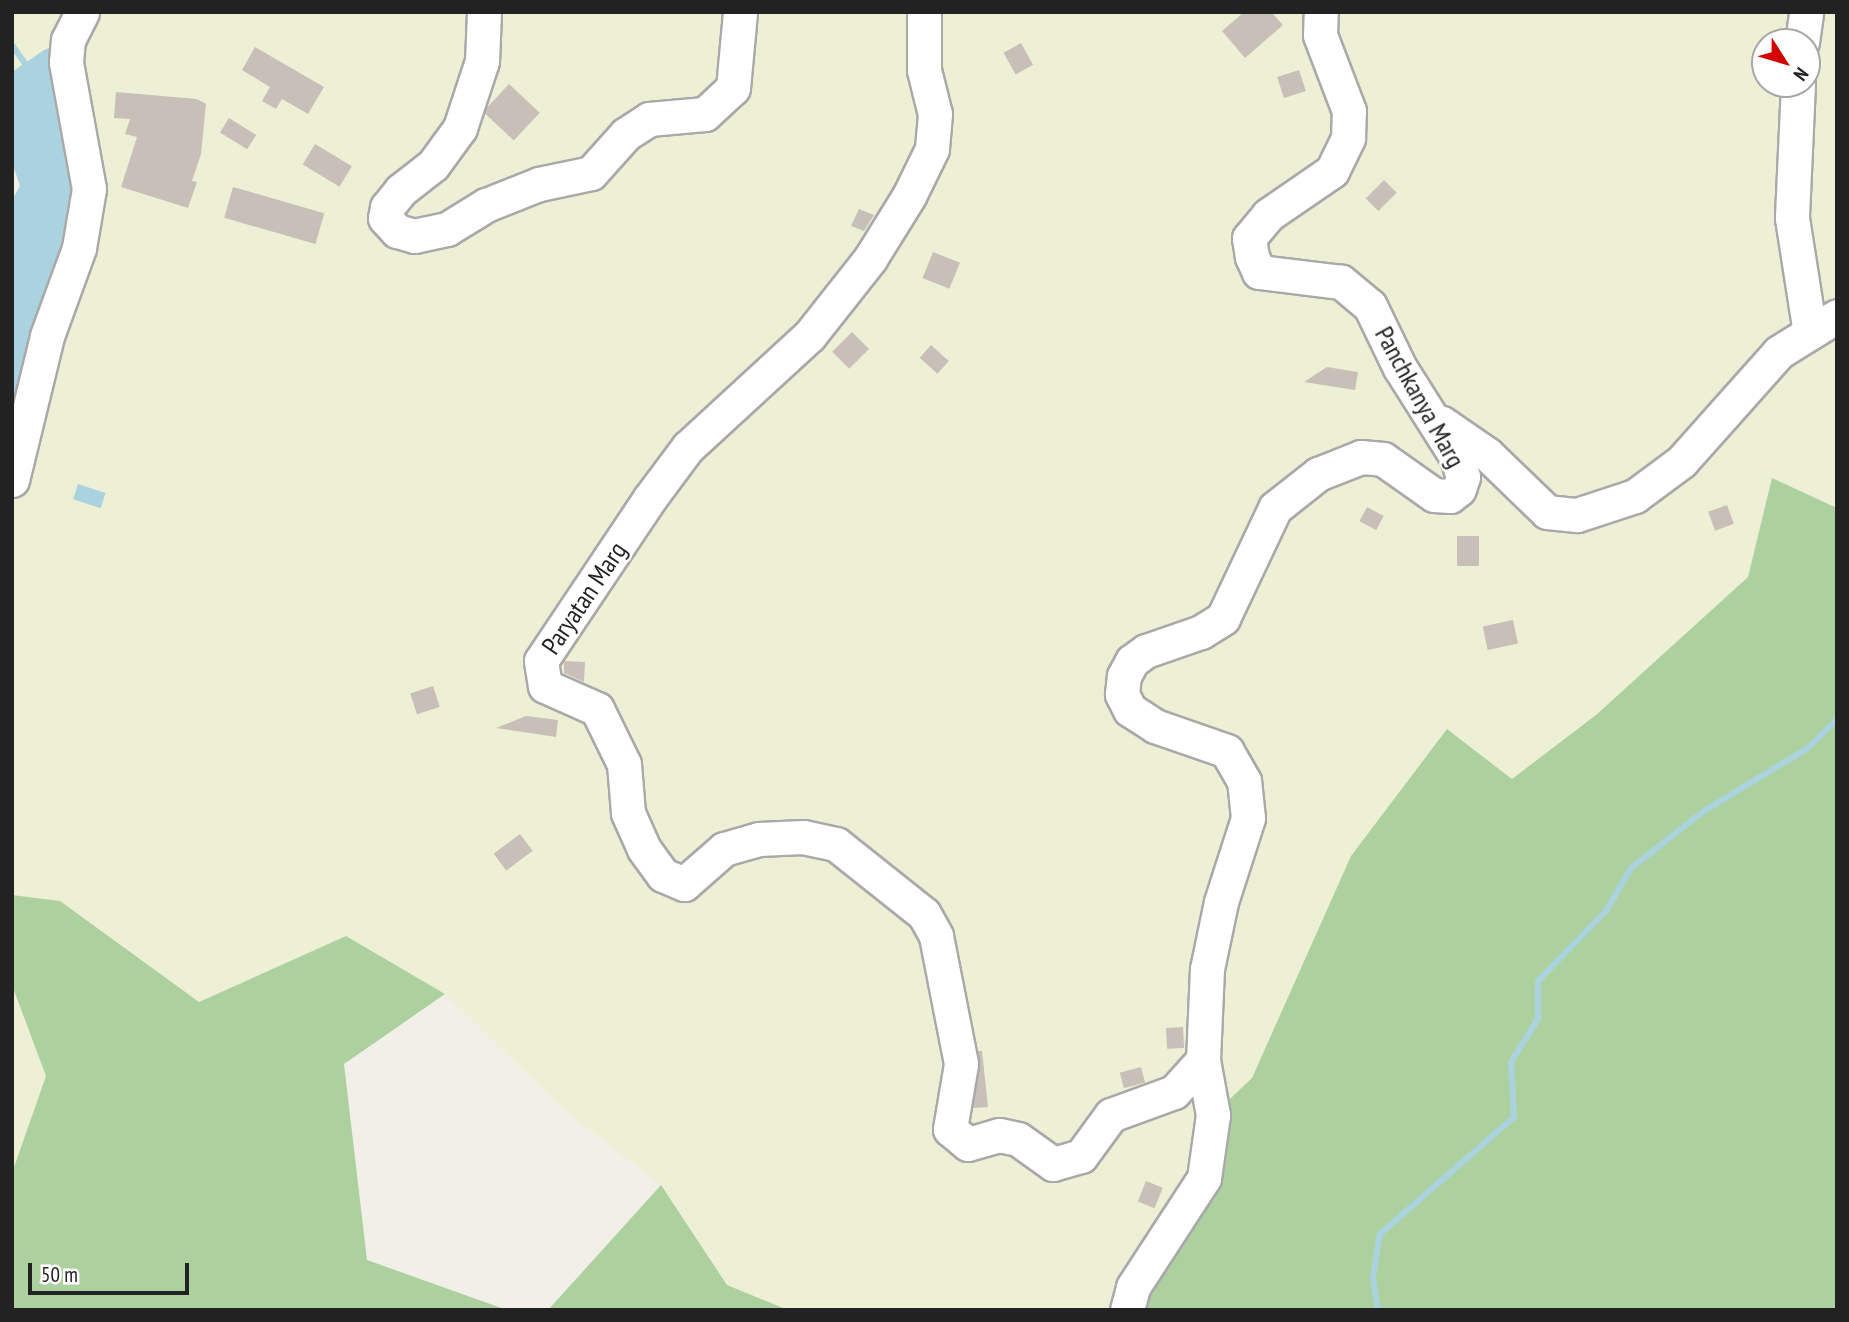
<!DOCTYPE html>
<html>
<head>
<meta charset="utf-8">
<style>
	body { margin:0 }
	#map { position:relative; width:1849px; height:1322px; overflow:hidden; background:#f2efe9; font-family:"PT Sans Narrow",sans-serif }
	div>[style] { position:absolute }
	.farmland>* { inset:0; background:#eef0d5 }
	.forest>* { inset:0; background:#add19e }
	.water>* { inset:0; background:#aad3df; transform-origin:0 0 }
	.stream>* { height:6px; margin:-3px; padding:0 3px; transform-origin:3px; border-radius:3px; background:#aad3df }
	.building>* { inset:0; background:#c7bfb8; transform-origin:0 0 }
	.roads { filter:drop-shadow(2px 0 #a9a9a9) drop-shadow(-2px 0 #a9a9a9) drop-shadow(0 2px #a9a9a9) drop-shadow(0 -2px #a9a9a9) }
	.minor>* { height:33px; margin:-16.5px; padding:0 16.5px; transform-origin:16.5px; border-radius:16.5px; background:#fff }
	span { translate:-50% -50%; white-space:nowrap; text-align:center; line-height:1.15; -webkit-text-stroke:5px #fff; paint-order:stroke }
	.street-label { font-size:26px; color:#222 }
	.frame { position:absolute; inset:0; border:14px solid #222; pointer-events:none }
	.north { position:absolute; left:1751px; top:28px; width:70px; height:70px; box-sizing:border-box; background:#fff; border:2px solid #a7a7a7; border-radius:50%; rotate:127deg; font-size:19px; font-weight:700; line-height:28px; text-align:center; color:#222 }
	.north::after { content:''; display:block; margin:auto; width:24px; height:32px; background:#d40000; clip-path:polygon(50% 0,100% 100%,50% 72%,0 100%) }
	.scale { position:absolute; left:28px; top:1263px; width:161px; height:32px; box-sizing:border-box; border:4px solid #222; border-top:0; padding-left:9px; font-size:21px; line-height:24px; white-space:nowrap; color:#222; -webkit-text-stroke:5px #fff; paint-order:stroke }
</style>
</head>
<body>
<div id="map">
	<div class="farmland">
		<div style="clip-path:polygon(evenodd,12px 12px,1837px 12px,1837px 508px,1772px 478px,1748px 577px,1596px 715px,1512px 779px,1447px 729px,1293px 989px,1252px 1078px,1213px 1115px,1204px 1178px,1127px 1310px,788px 1310px,727px 1285px,661px 1185px,565px 1111px,445px 994px,346px 936px,199px 1002px,60px 901px,12px 895px,12px 480px,27px 63px,12px 72px,12px 12px,1765px 42px,1807px 42px,1807px 84px,1765px 84px,1765px 42px)"></div>
		<div style="clip-path:polygon(12px 985px,46px 1076px,12px 1173px)"></div>
	</div>
	<div class="forest">
		<div style="clip-path:polygon(1772px 478px,1837px 508px,1837px 1310px,1127px 1310px,1204px 1178px,1213px 1115px,1252px 1078px,1351px 856px,1447px 729px,1512px 779px,1596px 715px,1748px 577px)"></div>
		<div style="clip-path:polygon(12px 895px,60px 901px,199px 1002px,346px 936px,445px 994px,344px 1064px,367px 1260px,507px 1310px,12px 1310px,12px 1173px,46px 1076px,12px 985px)"></div>
		<div style="clip-path:polygon(661px 1185px,727px 1285px,788px 1310px,548px 1310px)"></div>
	</div>
	<div class="water">
		<div style="clip-path:polygon(68px 40px,89px 189px,12px 480px,12px 200px,20px 186px,12px 162px,12px 72px,44px 50px)"></div>
		<div style="left:78px;top:484px;width:29px;height:16px;rotate:18deg"></div>
	</div>
	<div class="stream">
		<div style="left:12px;top:45px;width:29px;rotate:55deg"></div>
		<div style="left:1378px;top:1310px;width:33px;rotate:-99deg"></div>
		<div style="left:1373px;top:1277px;width:44px;rotate:-80.8deg"></div>
		<div style="left:1380px;top:1234px;width:178px;rotate:-41.1deg"></div>
		<div style="left:1514px;top:1117px;width:55px;rotate:-93.1deg"></div>
		<div style="left:1511px;top:1062px;width:51px;rotate:-57.9deg"></div>
		<div style="left:1538px;top:1019px;width:38px;rotate:-90deg"></div>
		<div style="left:1538px;top:981px;width:98px;rotate:-45.8deg"></div>
		<div style="left:1606px;top:911px;width:50px;rotate:-59.8deg"></div>
		<div style="left:1631px;top:868px;width:93px;rotate:-38deg"></div>
		<div style="left:1704px;top:811px;width:122px;rotate:-31.2deg"></div>
		<div style="left:1808px;top:748px;width:41px;rotate:-45deg"></div>
	</div>
	<div class="building">
		<div style="clip-path:polygon(1244px 12px,1271px 12px,1283px 25px,1245px 58px,1222px 31px)"></div>
		<div style="left:1021px;top:43px;width:25px;height:20px;rotate:61deg"></div>
		<div style="clip-path:polygon(255px 47px,324px 87px,308px 114px,282px 99px,276px 109px,262px 101px,270px 87px,242px 70px)"></div>
		<div style="left:1299px;top:70px;width:22px;height:23px;rotate:72deg"></div>
		<div style="left:509px;top:84px;width:42px;height:38px;rotate:43deg"></div>
		<div style="clip-path:polygon(116px 92px,197px 99px,206px 104px,201px 154px,192px 181px,197px 182px,188px 208px,121px 187px,137px 137px,125px 134px,130px 119px,114px 118px)"></div>
		<div style="left:229px;top:118px;width:32px;height:17px;rotate:32deg"></div>
		<div style="left:315px;top:144px;width:43px;height:24px;rotate:31deg"></div>
		<div style="left:1384px;top:180px;width:18px;height:26px;rotate:45deg"></div>
		<div style="left:233px;top:187px;width:95px;height:32px;rotate:16deg"></div>
		<div style="clip-path:polygon(859px 209px,874px 215px,864px 231px,851px 226px)"></div>
		<div style="left:933px;top:252px;width:29px;height:28px;rotate:22deg"></div>
		<div style="left:852px;top:332px;width:24px;height:28px;rotate:45deg"></div>
		<div style="left:931px;top:345px;width:24px;height:17px;rotate:42deg"></div>
		<div style="clip-path:polygon(1327px 367px,1358px 372px,1355px 390px,1304px 382px)"></div>
		<div style="left:1727px;top:505px;width:20px;height:20px;rotate:70deg"></div>
		<div style="left:1367px;top:507px;width:19px;height:16px;rotate:28deg"></div>
		<div style="left:1457px;top:536px;width:22px;height:30px"></div>
		<div style="left:1513px;top:620px;width:24px;height:31px;rotate:78deg"></div>
		<div style="clip-path:polygon(564px 661px,585px 662px,584px 682px,564px 673px)"></div>
		<div style="left:433px;top:686px;width:22px;height:24px;rotate:72deg"></div>
		<div style="clip-path:polygon(526px 716px,558px 720px,556px 737px,496px 728px)"></div>
		<div style="left:520px;top:834px;width:21px;height:33px;rotate:53deg"></div>
		<div style="left:1183px;top:1027px;width:21px;height:17px;rotate:87deg"></div>
		<div style="clip-path:polygon(978px 1051px,982px 1051px,988px 1107px,973px 1108px)"></div>
		<div style="left:1141px;top:1067px;width:16px;height:22px;rotate:75deg"></div>
		<div style="left:1146px;top:1181px;width:18px;height:22px;rotate:22deg"></div>
	</div>
	<div class="roads">
		<div class="minor">
			<div style="left:484px;top:12px;width:49px;rotate:92.3deg"></div>
			<div style="left:482px;top:61px;width:71px;rotate:108.2deg"></div>
			<div style="left:460px;top:128px;width:46px;rotate:126.1deg"></div>
			<div style="left:433px;top:165px;width:41px;rotate:142deg"></div>
			<div style="left:401px;top:190px;width:22px;rotate:129deg"></div>
			<div style="left:387px;top:207px;width:11px;rotate:100deg"></div>
			<div style="left:385px;top:218px;width:18px;rotate:47deg"></div>
			<div style="left:397px;top:231px;width:18px;rotate:16deg"></div>
			<div style="left:414px;top:236px;width:34px;rotate:-12deg"></div>
			<div style="left:447px;top:229px;width:46px;rotate:-31.6deg"></div>
			<div style="left:486px;top:205px;width:57px;rotate:-21.6deg"></div>
			<div style="left:539px;top:184px;width:53px;rotate:-11.9deg"></div>
			<div style="left:591px;top:173px;width:52px;rotate:-48.1deg"></div>
			<div style="left:626px;top:134px;width:27px;rotate:-33deg"></div>
			<div style="left:649px;top:119px;width:56px;rotate:-5.1deg"></div>
			<div style="left:705px;top:114px;width:38px;rotate:-43deg"></div>
			<div style="left:733px;top:88px;width:76px;rotate:-84.7deg"></div>
			<div style="left:924px;top:12px;width:58px;rotate:90deg"></div>
			<div style="left:924px;top:70px;width:45px;rotate:76deg"></div>
			<div style="left:935px;top:114px;width:35px;rotate:95deg"></div>
			<div style="left:932px;top:149px;width:52px;rotate:116.1deg"></div>
			<div style="left:909px;top:196px;width:74px;rotate:121.8deg"></div>
			<div style="left:870px;top:259px;width:97px;rotate:128.3deg"></div>
			<div style="left:810px;top:335px;width:166px;rotate:137.4deg"></div>
			<div style="left:688px;top:447px;width:64px;rotate:126.7deg"></div>
			<div style="left:650px;top:498px;width:196px;rotate:123.8deg"></div>
			<div style="left:541px;top:661px;width:25px;rotate:81deg"></div>
			<div style="left:545px;top:686px;width:57px;rotate:23.9deg"></div>
			<div style="left:597px;top:709px;width:61px;rotate:63.9deg"></div>
			<div style="left:624px;top:764px;width:49px;rotate:85.3deg"></div>
			<div style="left:628px;top:813px;width:39px;rotate:66deg"></div>
			<div style="left:644px;top:849px;width:32px;rotate:54deg"></div>
			<div style="left:663px;top:875px;width:23px;rotate:23deg"></div>
			<div style="left:684px;top:884px;width:53px;rotate:-41.2deg"></div>
			<div style="left:724px;top:849px;width:36px;rotate:-16deg"></div>
			<div style="left:759px;top:839px;width:44px;rotate:-2.6deg"></div>
			<div style="left:803px;top:837px;width:34px;rotate:12deg"></div>
			<div style="left:836px;top:844px;width:112px;rotate:38.5deg"></div>
			<div style="left:924px;top:914px;width:25px;rotate:61deg"></div>
			<div style="left:936px;top:936px;width:130px;rotate:78.9deg"></div>
			<div style="left:961px;top:1064px;width:66px;rotate:99.6deg"></div>
			<div style="left:950px;top:1129px;width:23px;rotate:40deg"></div>
			<div style="left:968px;top:1144px;width:32px;rotate:-16deg"></div>
			<div style="left:999px;top:1135px;width:19px;rotate:12deg"></div>
			<div style="left:1018px;top:1139px;width:43px;rotate:35.5deg"></div>
			<div style="left:1053px;top:1164px;width:29px;rotate:-16deg"></div>
			<div style="left:1081px;top:1156px;width:51px;rotate:-53.8deg"></div>
			<div style="left:1111px;top:1115px;width:67px;rotate:-20.1deg"></div>
			<div style="left:1174px;top:1092px;width:43px;rotate:-47.8deg"></div>
			<div style="left:1802px;top:42px;width:30px;rotate:-82deg"></div>
			<div style="left:1798px;top:84px;width:134px;rotate:92.6deg"></div>
			<div style="left:1792px;top:218px;width:116px;rotate:81.1deg"></div>
			<div style="left:1442px;top:423px;width:55px;rotate:34.6deg"></div>
			<div style="left:1487px;top:454px;width:83px;rotate:44deg"></div>
			<div style="left:1547px;top:512px;width:30px;rotate:6deg"></div>
			<div style="left:1577px;top:515px;width:61px;rotate:-18.1deg"></div>
			<div style="left:1635px;top:496px;width:57px;rotate:-36.5deg"></div>
			<div style="left:1681px;top:462px;width:147px;rotate:-48.3deg"></div>
			<div style="left:1779px;top:352px;width:68px;rotate:-31.8deg"></div>
			<div style="left:12px;top:480px;width:148px;rotate:-76.3deg"></div>
			<div style="left:47px;top:336px;width:94px;rotate:-70deg"></div>
			<div style="left:79px;top:248px;width:60px;rotate:-80.4deg"></div>
			<div style="left:89px;top:189px;width:129px;rotate:-100.3deg"></div>
			<div style="left:66px;top:62px;width:22px;rotate:-85deg"></div>
			<div style="left:68px;top:40px;width:31px;rotate:-63deg"></div>
			<div style="left:1127px;top:1310px;width:24px;rotate:-75deg"></div>
			<div style="left:1133px;top:1287px;width:130px;rotate:-56.9deg"></div>
			<div style="left:1204px;top:1178px;width:64px;rotate:-81.9deg"></div>
			<div style="left:1213px;top:1115px;width:56px;rotate:-100.3deg"></div>
			<div style="left:1203px;top:1060px;width:91px;rotate:-87.5deg"></div>
			<div style="left:1207px;top:969px;width:68px;rotate:-78.2deg"></div>
			<div style="left:1221px;top:902px;width:88px;rotate:-72.2deg"></div>
			<div style="left:1248px;top:818px;width:37px;rotate:-96deg"></div>
			<div style="left:1244px;top:781px;width:34px;rotate:-120deg"></div>
			<div style="left:1227px;top:751px;width:76px;rotate:-160.9deg"></div>
			<div style="left:1155px;top:726px;width:30px;rotate:-147deg"></div>
			<div style="left:1130px;top:710px;width:18px;rotate:-117deg"></div>
			<div style="left:1122px;top:694px;width:18px;rotate:-84deg"></div>
			<div style="left:1124px;top:676px;width:17px;rotate:-62deg"></div>
			<div style="left:1132px;top:661px;width:17px;rotate:-36deg"></div>
			<div style="left:1146px;top:651px;width:58px;rotate:-19.1deg"></div>
			<div style="left:1201px;top:632px;width:26px;rotate:-32deg"></div>
			<div style="left:1223px;top:618px;width:122px;rotate:-64.7deg"></div>
			<div style="left:1275px;top:508px;width:55px;rotate:-38.3deg"></div>
			<div style="left:1318px;top:474px;width:46px;rotate:-21.6deg"></div>
			<div style="left:1361px;top:457px;width:22px;rotate:5deg"></div>
			<div style="left:1383px;top:459px;width:62px;rotate:35.2deg"></div>
			<div style="left:1434px;top:495px;width:16px;rotate:4deg"></div>
			<div style="left:1450px;top:496px;width:11px;rotate:-38deg"></div>
			<div style="left:1459px;top:489px;width:13px;rotate:-72deg"></div>
			<div style="left:1463px;top:477px;width:20px;rotate:-108deg"></div>
			<div style="left:1457px;top:458px;width:107px;rotate:-122.3deg"></div>
			<div style="left:1400px;top:368px;width:69px;rotate:-115.8deg"></div>
			<div style="left:1370px;top:306px;width:38px;rotate:-140deg"></div>
			<div style="left:1341px;top:282px;width:83px;rotate:-173deg"></div>
			<div style="left:1259px;top:272px;width:17px;rotate:-115deg"></div>
			<div style="left:1252px;top:257px;width:19px;rotate:-99deg"></div>
			<div style="left:1249px;top:238px;width:30px;rotate:-50deg"></div>
			<div style="left:1268px;top:215px;width:78px;rotate:-34.5deg"></div>
			<div style="left:1332px;top:171px;width:37px;rotate:-64deg"></div>
			<div style="left:1348px;top:138px;width:27px;rotate:-88deg"></div>
			<div style="left:1349px;top:111px;width:81px;rotate:-110.9deg"></div>
			<div style="left:1320px;top:35px;width:23px;rotate:-88deg"></div>
		</div>
	</div>
	<div class="street-label">
		<span style="left:1420px;top:397px;rotate:61deg">Panchkanya Marg</span>
		<span style="left:584px;top:598px;rotate:-56deg">Paryatan Marg</span>
	</div>
	<div class="frame"></div>
	<div class="north">N</div>
	<div class="scale">50 m</div>
</div>
</body>
</html>
